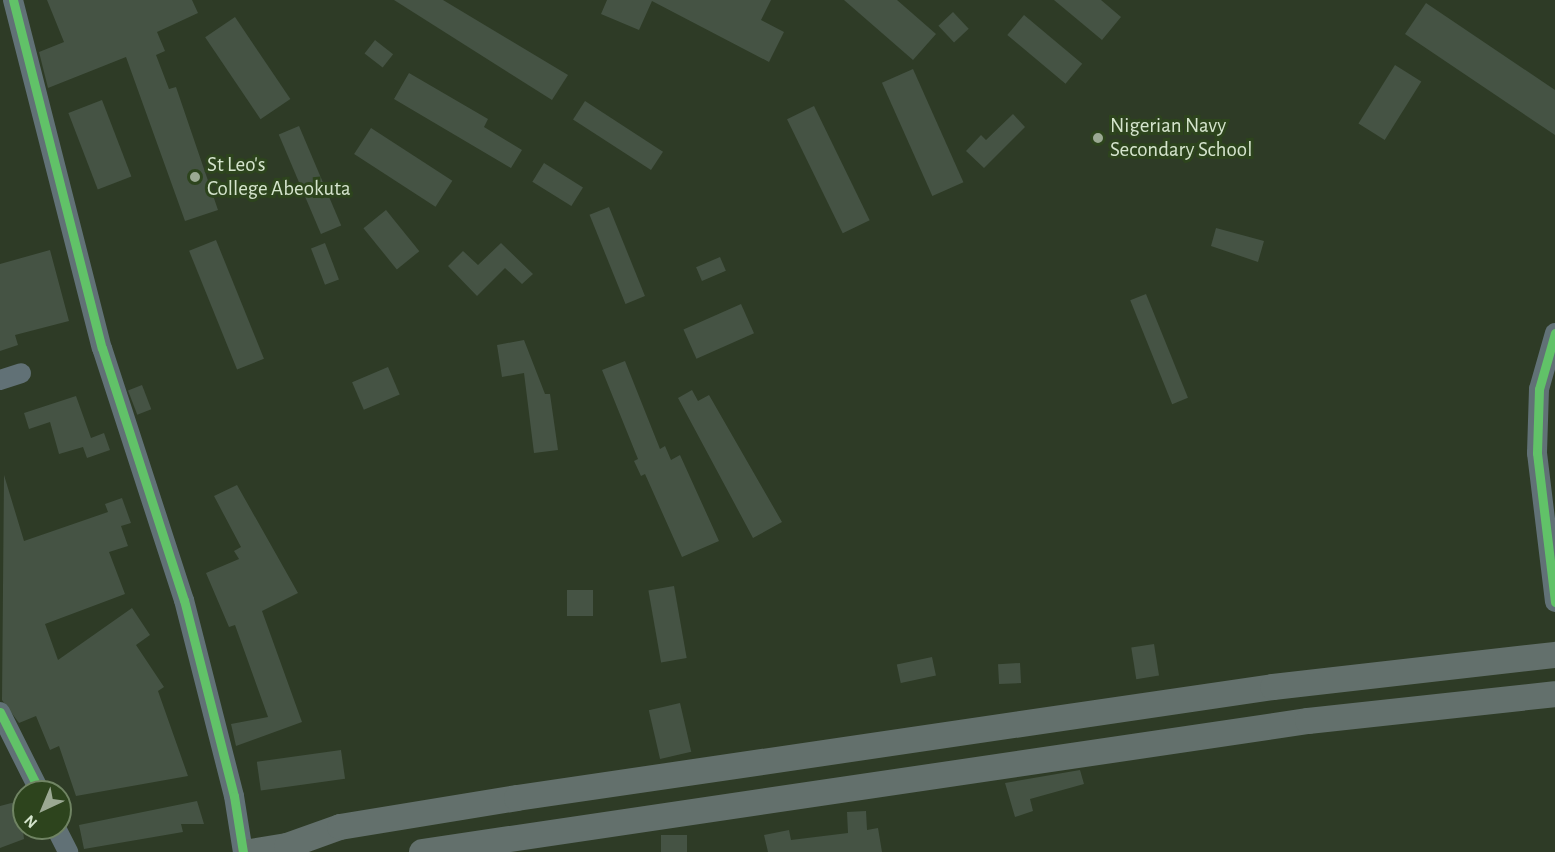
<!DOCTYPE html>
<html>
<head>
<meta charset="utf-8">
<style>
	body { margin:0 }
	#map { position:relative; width:1555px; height:852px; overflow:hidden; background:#2e3b26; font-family:"Alegreya Sans",sans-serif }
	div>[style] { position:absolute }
	.building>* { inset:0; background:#455344; transform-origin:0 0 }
	.minor>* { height:20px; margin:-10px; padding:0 10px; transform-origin:10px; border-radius:10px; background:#617176 }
	.major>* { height:26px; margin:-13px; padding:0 13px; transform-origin:13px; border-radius:13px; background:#63706c }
	.cycleway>* { height:9px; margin:-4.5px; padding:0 4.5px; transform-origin:4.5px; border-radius:4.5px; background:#61c268 }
	.dots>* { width:16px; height:16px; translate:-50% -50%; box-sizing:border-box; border:3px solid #2d441d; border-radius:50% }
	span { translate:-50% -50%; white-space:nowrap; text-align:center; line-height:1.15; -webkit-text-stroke:6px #2d441d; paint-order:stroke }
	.poi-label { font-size:21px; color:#d5e4cd }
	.left { translate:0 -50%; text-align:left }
	.north { position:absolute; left:12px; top:780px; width:60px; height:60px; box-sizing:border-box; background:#2d441d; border:2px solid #708463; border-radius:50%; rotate:224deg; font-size:16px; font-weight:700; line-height:24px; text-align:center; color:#d5e4cd }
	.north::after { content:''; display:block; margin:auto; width:21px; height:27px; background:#9ba993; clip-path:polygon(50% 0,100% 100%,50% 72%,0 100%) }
</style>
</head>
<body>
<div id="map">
	<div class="building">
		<div style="clip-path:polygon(47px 0,192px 0,198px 13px,157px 32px,165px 51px,156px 55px,169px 89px,176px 87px,218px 210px,185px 221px,126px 57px,48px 88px,39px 52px,64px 42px)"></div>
		<div style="clip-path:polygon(394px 0,443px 0,568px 75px,552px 100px)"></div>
		<div style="clip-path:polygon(607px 0,771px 0,761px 20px,784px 32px,769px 62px,652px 1px,639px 30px,601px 14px)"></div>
		<div style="clip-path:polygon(844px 0,897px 0,936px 34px,913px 60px)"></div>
		<div style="clip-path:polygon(1054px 0,1101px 0,1121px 17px,1102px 40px)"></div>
		<div style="clip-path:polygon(1426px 3px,1555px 90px,1555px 135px,1405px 34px)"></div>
		<div style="left:953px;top:12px;width:23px;height:20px;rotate:47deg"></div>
		<div style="left:1024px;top:15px;width:76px;height:26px;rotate:40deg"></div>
		<div style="left:235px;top:17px;width:99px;height:36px;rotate:56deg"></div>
		<div style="left:375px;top:40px;width:23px;height:17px;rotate:38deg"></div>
		<div style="left:1395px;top:65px;width:31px;height:69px;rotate:32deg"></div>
		<div style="left:913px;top:69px;width:124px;height:34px;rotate:66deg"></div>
		<div style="clip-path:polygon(409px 73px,488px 119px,484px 127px,522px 150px,511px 168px,394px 99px)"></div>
		<div style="left:102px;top:100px;width:82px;height:36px;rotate:69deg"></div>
		<div style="left:585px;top:101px;width:93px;height:22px;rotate:33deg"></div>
		<div style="left:814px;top:106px;width:127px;height:30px;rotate:64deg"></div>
		<div style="clip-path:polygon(1013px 114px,1025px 127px,984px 168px,966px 151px,981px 135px,986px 140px)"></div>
		<div style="left:299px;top:126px;width:108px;height:22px;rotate:67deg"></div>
		<div style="left:371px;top:128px;width:97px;height:31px;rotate:33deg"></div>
		<div style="left:544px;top:163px;width:46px;height:22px;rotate:32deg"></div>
		<div style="left:609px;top:207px;width:96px;height:21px;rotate:68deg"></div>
		<div style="left:386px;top:210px;width:53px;height:29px;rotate:51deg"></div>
		<div style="clip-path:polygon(1216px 228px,1264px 241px,1258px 262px,1211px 246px)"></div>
		<div style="left:216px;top:240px;width:128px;height:29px;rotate:68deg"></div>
		<div style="left:325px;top:243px;width:39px;height:15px;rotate:69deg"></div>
		<div style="clip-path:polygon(501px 243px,533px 274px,522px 284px,505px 268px,477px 296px,448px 266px,463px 251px,478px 265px)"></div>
		<div style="clip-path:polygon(50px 250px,69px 321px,15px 335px,18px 345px,0 351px,0 264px)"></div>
		<div style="left:720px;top:257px;width:15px;height:26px;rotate:67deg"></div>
		<div style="left:1146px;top:294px;width:112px;height:17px;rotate:68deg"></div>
		<div style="left:741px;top:304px;width:32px;height:63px;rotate:66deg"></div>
		<div style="clip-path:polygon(524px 340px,545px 394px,550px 394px,558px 450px,534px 453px,524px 373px,502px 377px,497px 345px)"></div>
		<div style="clip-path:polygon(625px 361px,660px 449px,665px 446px,671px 460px,680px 455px,719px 541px,682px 557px,645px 474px,641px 476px,634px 461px,638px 459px,602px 370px)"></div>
		<div style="left:388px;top:367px;width:30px;height:39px;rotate:67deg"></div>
		<div style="left:142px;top:385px;width:26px;height:15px;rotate:69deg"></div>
		<div style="clip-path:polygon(692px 390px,698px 401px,709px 395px,782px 522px,753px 538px,678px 398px)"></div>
		<div style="clip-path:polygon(76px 396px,91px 438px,104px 433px,110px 450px,87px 458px,83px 447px,59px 454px,50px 422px,29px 429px,24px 413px)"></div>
		<div style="clip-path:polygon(4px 475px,24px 541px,108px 512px,105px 504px,122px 498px,131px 523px,121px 526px,128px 546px,109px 552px,125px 594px,45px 624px,58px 660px,132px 608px,150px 635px,136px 645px,164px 687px,158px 691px,188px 776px,76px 796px,59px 746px,50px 750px,36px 716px,19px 723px,2px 700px)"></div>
		<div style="clip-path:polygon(237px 485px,298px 593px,262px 611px,302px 722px,236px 746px,231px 724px,268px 717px,235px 625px,229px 627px,206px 573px,239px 559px,234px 551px,241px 547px,214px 496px)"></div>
		<div style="left:674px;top:586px;width:73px;height:26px;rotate:80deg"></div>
		<div style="left:567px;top:590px;width:26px;height:26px"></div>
		<div style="left:1154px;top:644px;width:32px;height:23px;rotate:81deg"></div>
		<div style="left:932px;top:657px;width:19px;height:36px;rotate:78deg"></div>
		<div style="left:1020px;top:663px;width:20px;height:22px;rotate:87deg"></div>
		<div style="left:680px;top:703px;width:50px;height:32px;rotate:77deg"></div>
		<div style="left:341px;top:750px;width:29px;height:85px;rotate:82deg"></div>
		<div style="clip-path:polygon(1080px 770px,1084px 784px,1030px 799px,1033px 811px,1015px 817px,1005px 783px)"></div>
		<div style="clip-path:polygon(19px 801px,24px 839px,0 848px,0 806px)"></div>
		<div style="clip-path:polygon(197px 801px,204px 824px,181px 824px,183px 832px,84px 849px,79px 825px)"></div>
		<div style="clip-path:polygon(866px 811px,867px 830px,878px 828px,882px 852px,768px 852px,764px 835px,789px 830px,791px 840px,848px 833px,847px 812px)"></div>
		<div style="left:661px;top:835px;width:26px;height:17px"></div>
	</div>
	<div class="minor">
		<div style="left:13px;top:0;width:359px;rotate:75.7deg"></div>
		<div style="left:102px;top:348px;width:265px;rotate:72deg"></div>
		<div style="left:184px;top:600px;width:202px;rotate:75.7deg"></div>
		<div style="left:234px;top:796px;width:57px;rotate:80.9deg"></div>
		<div style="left:1555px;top:333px;width:58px;rotate:105.9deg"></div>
		<div style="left:1539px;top:389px;width:64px;rotate:91.8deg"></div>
		<div style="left:1537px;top:453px;width:150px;rotate:83.1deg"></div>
		<div style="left:0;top:380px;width:22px;rotate:-18deg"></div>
		<div style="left:0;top:712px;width:89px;rotate:63.4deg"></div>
		<div style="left:56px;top:828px;width:27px;rotate:63deg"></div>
	</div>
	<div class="major">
		<div style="left:250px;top:852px;width:37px;rotate:-9deg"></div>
		<div style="left:287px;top:846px;width:56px;rotate:-19.7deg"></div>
		<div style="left:340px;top:827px;width:179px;rotate:-9.3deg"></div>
		<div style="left:517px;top:798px;width:764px;rotate:-8.35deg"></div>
		<div style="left:1273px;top:687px;width:284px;rotate:-6.5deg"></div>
		<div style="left:422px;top:852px;width:896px;rotate:-8.41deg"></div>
		<div style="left:1308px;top:721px;width:248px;rotate:-6.2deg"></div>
	</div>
	<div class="cycleway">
		<div style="left:13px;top:0;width:359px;rotate:75.7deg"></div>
		<div style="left:102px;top:348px;width:265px;rotate:72deg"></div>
		<div style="left:184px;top:600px;width:202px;rotate:75.7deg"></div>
		<div style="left:234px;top:796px;width:57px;rotate:80.9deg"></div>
		<div style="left:1555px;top:333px;width:58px;rotate:105.9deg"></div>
		<div style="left:1539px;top:389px;width:64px;rotate:91.8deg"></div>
		<div style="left:1537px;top:453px;width:150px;rotate:83.1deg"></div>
		<div style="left:0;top:712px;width:89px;rotate:63.4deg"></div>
	</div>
	<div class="dots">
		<div style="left:1098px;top:138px;background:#9ba993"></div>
		<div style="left:195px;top:177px;background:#9ba993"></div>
	</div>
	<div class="poi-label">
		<span class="left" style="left:1110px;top:138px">Nigerian Navy<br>Secondary School</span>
		<span class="left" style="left:207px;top:177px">St Leo's<br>College Abeokuta</span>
	</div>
	<div class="north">N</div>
</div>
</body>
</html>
